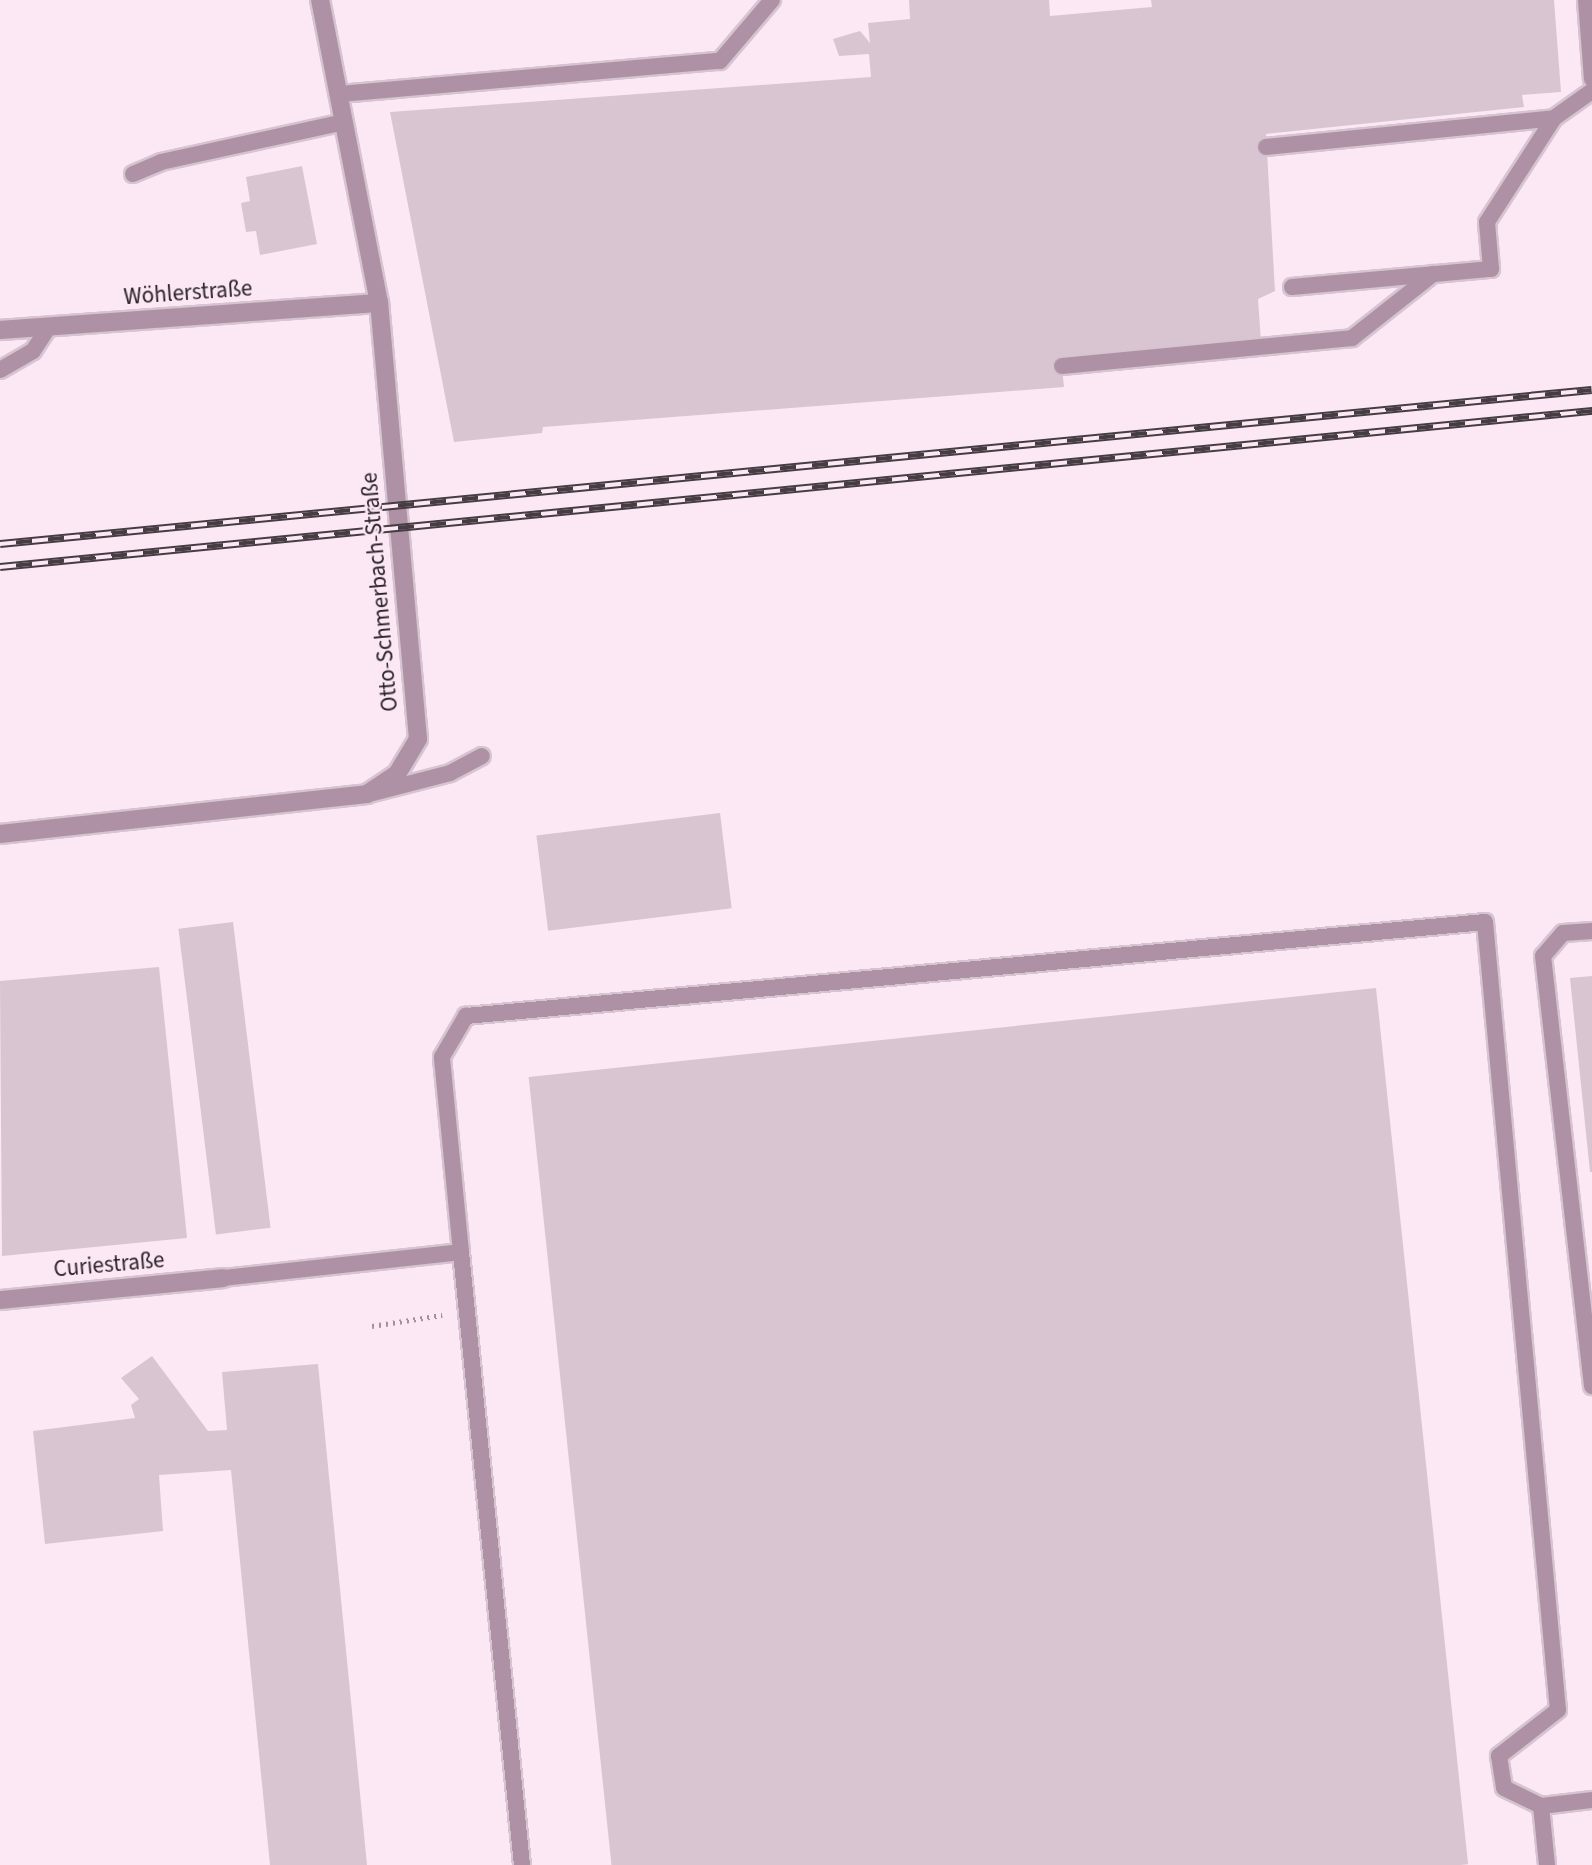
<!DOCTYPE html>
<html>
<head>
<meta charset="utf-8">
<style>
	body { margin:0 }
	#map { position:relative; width:1592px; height:1865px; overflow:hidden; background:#fce7f5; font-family:"Source Sans 3",sans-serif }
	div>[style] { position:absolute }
	.building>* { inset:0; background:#d9c5d2; transform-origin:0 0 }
	.path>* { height:4.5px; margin-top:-2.25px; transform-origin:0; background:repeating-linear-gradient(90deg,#a0919b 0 2px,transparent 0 7px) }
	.roads { filter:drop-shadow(2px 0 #d6c4d0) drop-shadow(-2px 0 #d6c4d0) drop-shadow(0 2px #d6c4d0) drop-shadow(0 -2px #d6c4d0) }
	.lane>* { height:16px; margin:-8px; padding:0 8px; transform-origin:8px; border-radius:8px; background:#af91a6 }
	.street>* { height:18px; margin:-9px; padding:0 9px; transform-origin:9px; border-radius:9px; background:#af91a6 }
	.rail>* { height:8px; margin-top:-4px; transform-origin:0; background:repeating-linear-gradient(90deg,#fce7f5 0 16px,#463d43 0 32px); box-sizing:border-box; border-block:2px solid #463d43 }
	span { translate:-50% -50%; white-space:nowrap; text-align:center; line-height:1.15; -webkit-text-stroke:5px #fce7f5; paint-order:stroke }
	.street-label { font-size:23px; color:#2a2328 }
</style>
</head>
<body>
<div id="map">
	<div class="building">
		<div style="clip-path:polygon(909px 0,1049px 0,1050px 16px,1152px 7px,1151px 0,1554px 0,1561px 92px,1522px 95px,1524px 107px,1266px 134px,1275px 291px,1258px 299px,1261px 341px,1061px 359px,1064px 387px,543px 427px,542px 433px,454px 442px,390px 112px,871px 77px,869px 54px,839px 56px,833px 39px,860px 31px,870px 43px,868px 23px,910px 19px)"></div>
		<div style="clip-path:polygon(302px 166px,317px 244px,260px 255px,256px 231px,246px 232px,241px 203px,250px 201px,246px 177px)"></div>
		<div style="left:720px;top:813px;width:96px;height:185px;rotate:83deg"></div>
		<div style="left:233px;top:922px;width:308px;height:55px;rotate:83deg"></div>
		<div style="clip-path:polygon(159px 967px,187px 1238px,2px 1256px,0 981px)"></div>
		<div style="clip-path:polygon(1592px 976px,1592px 1172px,1590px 1172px,1570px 978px)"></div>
		<div style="left:1376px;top:988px;width:881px;height:852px;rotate:84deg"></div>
		<div style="clip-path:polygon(152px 1356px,208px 1431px,227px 1430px,222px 1372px,318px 1364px,367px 1865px,270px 1865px,231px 1470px,159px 1475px,163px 1531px,45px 1544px,33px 1431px,135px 1418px,131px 1405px,139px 1399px,121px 1378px)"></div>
	</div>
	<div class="path">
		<div style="left:372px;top:1326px;width:71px;rotate:-8.9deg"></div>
	</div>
	<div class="roads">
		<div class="lane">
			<div style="left:1586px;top:0;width:79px;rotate:85.7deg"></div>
			<div style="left:339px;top:94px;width:382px;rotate:-5deg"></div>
			<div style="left:720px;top:61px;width:80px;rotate:-49.6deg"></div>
			<div style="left:1266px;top:147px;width:289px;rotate:-5.7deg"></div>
			<div style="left:133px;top:174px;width:30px;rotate:-23deg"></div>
			<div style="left:161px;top:162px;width:187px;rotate:-12.3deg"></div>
			<div style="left:1292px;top:287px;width:200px;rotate:-5.2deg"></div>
			<div style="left:1491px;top:269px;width:47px;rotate:-94.9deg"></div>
			<div style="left:1487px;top:222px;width:124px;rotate:-57.2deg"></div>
			<div style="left:1554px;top:118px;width:47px;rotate:-35.4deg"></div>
			<div style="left:1062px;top:366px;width:291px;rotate:-5.5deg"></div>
			<div style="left:1352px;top:338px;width:103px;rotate:-38.3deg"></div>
			<div style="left:0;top:370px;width:38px;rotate:-30deg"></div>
			<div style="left:33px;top:351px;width:27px;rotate:-57deg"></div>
			<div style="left:369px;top:794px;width:84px;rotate:-14.5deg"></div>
			<div style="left:450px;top:773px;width:36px;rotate:-28deg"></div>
			<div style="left:1592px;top:931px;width:29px;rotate:176deg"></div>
			<div style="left:1563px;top:933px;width:30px;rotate:131deg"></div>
			<div style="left:1543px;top:956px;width:433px;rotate:83.5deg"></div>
			<div style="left:461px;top:1252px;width:616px;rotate:84.32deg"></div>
			<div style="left:223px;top:1278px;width:239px;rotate:-6.2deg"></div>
			<div style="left:461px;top:1252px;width:196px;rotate:-95.6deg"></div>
			<div style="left:442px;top:1057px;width:48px;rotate:-59.7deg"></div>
			<div style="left:466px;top:1016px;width:1023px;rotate:-5.27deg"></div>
			<div style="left:1485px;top:922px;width:791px;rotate:84.71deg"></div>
			<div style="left:1558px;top:1710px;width:75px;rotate:142.1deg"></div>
			<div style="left:1499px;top:1756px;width:32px;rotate:81deg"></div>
			<div style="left:1504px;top:1788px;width:41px;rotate:25.9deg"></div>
			<div style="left:1547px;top:1865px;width:59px;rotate:-95.8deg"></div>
			<div style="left:1541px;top:1806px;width:51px;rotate:-6.7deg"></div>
		</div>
		<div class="street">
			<div style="left:0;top:330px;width:380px;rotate:-4.1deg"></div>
			<div style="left:0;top:834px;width:369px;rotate:-6.2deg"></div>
			<div style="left:367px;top:794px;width:36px;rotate:-34deg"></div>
			<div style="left:397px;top:774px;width:41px;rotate:-59deg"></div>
			<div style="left:418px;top:739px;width:438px;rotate:-95.1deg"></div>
			<div style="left:379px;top:303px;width:309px;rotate:-101deg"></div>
			<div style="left:0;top:1300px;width:224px;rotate:-5.6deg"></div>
		</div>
	</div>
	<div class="rail">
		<div style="left:0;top:544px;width:1599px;rotate:-5.53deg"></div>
		<div style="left:0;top:567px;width:1600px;rotate:-5.6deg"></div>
	</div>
	<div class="street-label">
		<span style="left:188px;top:293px;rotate:-4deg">Wöhlerstraße</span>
		<span style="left:380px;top:592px;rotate:-95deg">Otto-Schmerbach-Straße</span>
		<span style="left:109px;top:1265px;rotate:-5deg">Curiestraße</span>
	</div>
</div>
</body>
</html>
